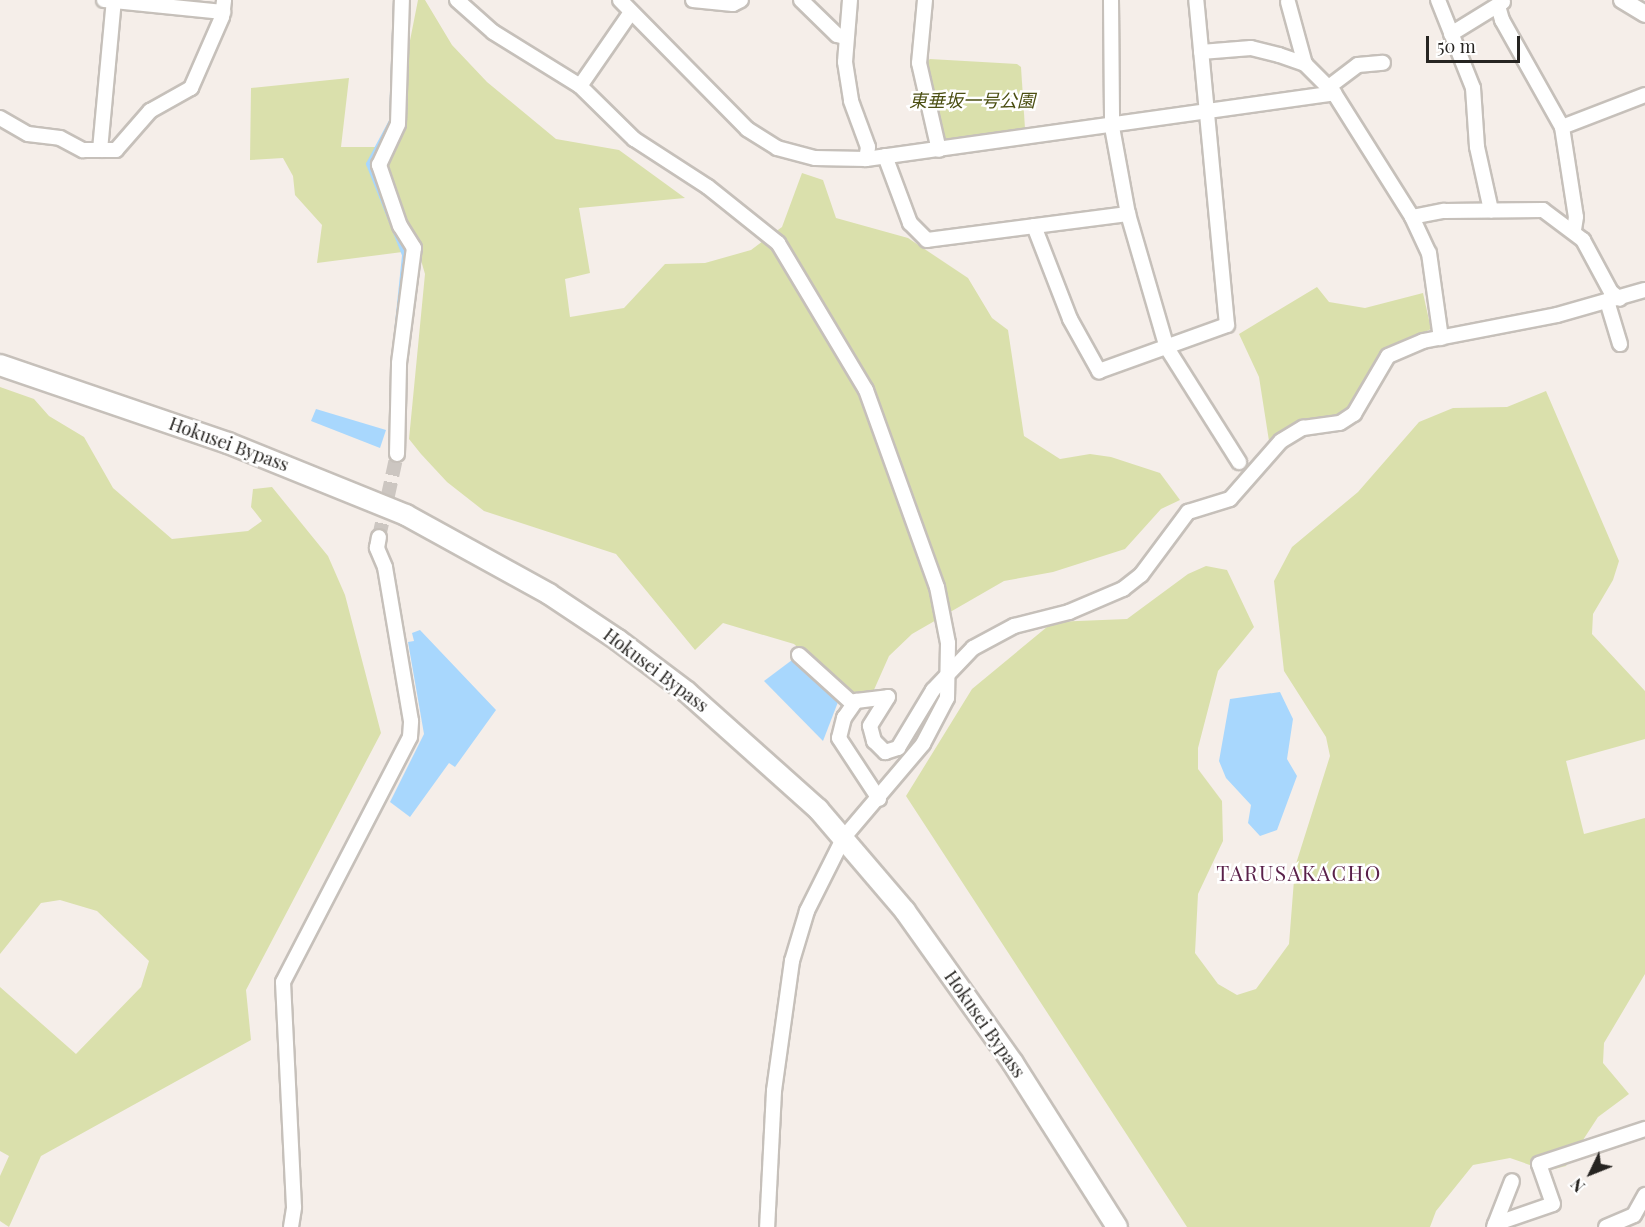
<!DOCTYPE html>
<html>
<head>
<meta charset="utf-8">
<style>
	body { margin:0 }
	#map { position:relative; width:1645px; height:1227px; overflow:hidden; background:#f5eee9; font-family:"Playfair Display","Noto Sans JP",serif }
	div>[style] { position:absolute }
	.green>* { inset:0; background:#dae0ac }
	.water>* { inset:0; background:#a8d7fd }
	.stream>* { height:4px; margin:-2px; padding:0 2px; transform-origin:2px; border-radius:2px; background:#a8d7fd }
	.minor-tunnel>* { height:14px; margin-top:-7px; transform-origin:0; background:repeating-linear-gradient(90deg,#ccc6c1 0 14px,transparent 0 21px) }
	.roads { filter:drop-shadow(2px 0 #c6c0ba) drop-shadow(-2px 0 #c6c0ba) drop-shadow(0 2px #c6c0ba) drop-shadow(0 -2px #c6c0ba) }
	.minor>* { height:14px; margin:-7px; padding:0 7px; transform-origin:7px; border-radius:7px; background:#fff }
	.major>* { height:16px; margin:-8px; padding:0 8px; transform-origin:8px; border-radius:8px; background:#fff }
	.highway>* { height:20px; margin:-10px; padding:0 10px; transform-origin:10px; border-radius:10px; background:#fff }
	span { translate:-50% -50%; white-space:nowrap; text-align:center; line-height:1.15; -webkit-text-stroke:5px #fff; paint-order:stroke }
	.park-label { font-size:18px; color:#4b4f12; font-style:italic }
	.street-label { font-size:18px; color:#262421 }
	.quarter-label { font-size:21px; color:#5a214a; letter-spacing:1.5px }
	.north { position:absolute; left:1561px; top:1143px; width:60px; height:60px; -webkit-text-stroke:4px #fff; paint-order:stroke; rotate:227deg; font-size:16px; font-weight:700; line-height:24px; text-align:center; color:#262421 }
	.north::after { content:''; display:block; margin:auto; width:21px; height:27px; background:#262421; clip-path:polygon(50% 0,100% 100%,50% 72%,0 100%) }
	.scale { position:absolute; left:1426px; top:36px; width:94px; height:27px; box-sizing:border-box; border:3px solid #262421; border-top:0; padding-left:8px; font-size:18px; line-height:21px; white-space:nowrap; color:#262421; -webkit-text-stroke:4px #fff; paint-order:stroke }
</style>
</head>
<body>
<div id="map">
	<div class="green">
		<div style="clip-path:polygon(418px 0,425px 0,452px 45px,487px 82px,556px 139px,619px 150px,685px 198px,579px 208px,590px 273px,565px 279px,570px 317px,624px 308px,665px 264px,705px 263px,751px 250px,782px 227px,802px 173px,823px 180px,836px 218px,908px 238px,968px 278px,992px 318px,1008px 330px,1024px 436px,1060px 459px,1090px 454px,1111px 457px,1160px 473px,1180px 500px,1161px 509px,1125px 549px,1053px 572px,1004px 581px,912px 634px,889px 656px,873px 692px,852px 696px,794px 644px,723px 623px,695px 650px,616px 554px,484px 511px,447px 482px,421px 454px,409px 439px,425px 274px,418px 250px,317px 263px,322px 225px,295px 195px,293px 176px,283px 158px,250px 160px,251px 88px,349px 78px,341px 147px,389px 147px)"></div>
		<div style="clip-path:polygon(930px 59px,1017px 64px,1021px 67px,1025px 129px,1021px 133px,946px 143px,941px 139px,925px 63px)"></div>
		<div style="clip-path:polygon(1317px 287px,1329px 302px,1365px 308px,1423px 293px,1431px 329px,1379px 354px,1359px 397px,1344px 413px,1330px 420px,1297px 422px,1269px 441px,1259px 377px,1239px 334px)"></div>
		<div style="clip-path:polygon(0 387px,34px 399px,49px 416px,84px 437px,113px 488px,172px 539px,248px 531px,262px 521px,251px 507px,253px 489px,272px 487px,328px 556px,345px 595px,381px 733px,246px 990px,251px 1040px,41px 1156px,9px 1227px,0 1221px,0 1176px,9px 1156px,0 1151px,0 987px,76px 1054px,141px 987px,149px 961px,97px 911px,60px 900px,41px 903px,0 954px)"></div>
		<div style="clip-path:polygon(1546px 391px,1619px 561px,1613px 580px,1593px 614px,1592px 634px,1645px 691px,1645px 739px,1566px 761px,1584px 834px,1645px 818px,1645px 974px,1604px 1043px,1603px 1063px,1629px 1094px,1598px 1117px,1566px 1166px,1547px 1171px,1510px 1158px,1473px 1165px,1436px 1211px,1430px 1227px,1187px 1227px,906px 796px,972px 689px,1053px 622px,1127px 619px,1188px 574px,1206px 566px,1227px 570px,1254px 627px,1218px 671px,1198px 748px,1198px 769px,1222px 801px,1223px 841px,1198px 894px,1195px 953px,1218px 984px,1237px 995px,1256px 989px,1289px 944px,1295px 867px,1330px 756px,1326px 737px,1284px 671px,1274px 581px,1292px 547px,1358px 492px,1419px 422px,1453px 408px,1507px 407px)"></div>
	</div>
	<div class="water">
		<div style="clip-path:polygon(316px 409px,386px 430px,380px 448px,311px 421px)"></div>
		<div style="clip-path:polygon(420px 630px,496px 710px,455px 767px,449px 763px,410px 817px,390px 802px,424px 734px,408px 642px,414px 641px,412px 633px)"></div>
		<div style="clip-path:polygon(792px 660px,838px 702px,823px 741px,764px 681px)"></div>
		<div style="clip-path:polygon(1280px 692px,1293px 719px,1287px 759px,1297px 776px,1277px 830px,1260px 836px,1248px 823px,1251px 805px,1226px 778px,1219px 761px,1230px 699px)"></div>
	</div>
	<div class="stream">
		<div style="left:393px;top:362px;width:108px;rotate:-84.1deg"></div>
		<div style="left:404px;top:255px;width:98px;rotate:-111.6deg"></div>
		<div style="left:368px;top:164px;width:49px;rotate:-61.9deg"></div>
		<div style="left:391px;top:121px;width:121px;rotate:-88.1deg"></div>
	</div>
	<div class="minor-tunnel">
		<div style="left:379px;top:537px;width:85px;rotate:-77.8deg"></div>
	</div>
	<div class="roads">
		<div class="minor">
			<div style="left:104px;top:0;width:120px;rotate:5.8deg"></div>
			<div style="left:457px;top:0;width:48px;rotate:41.6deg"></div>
			<div style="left:493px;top:32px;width:102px;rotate:31.8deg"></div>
			<div style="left:580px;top:86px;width:76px;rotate:44.5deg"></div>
			<div style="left:634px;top:139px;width:88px;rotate:33deg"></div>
			<div style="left:708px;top:187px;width:90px;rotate:38.7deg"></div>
			<div style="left:778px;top:243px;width:171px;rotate:59.1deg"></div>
			<div style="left:866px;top:390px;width:209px;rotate:70.2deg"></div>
			<div style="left:937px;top:587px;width:57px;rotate:78.9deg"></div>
			<div style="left:948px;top:643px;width:55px;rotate:91deg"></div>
			<div style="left:947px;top:698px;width:52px;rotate:117.6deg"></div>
			<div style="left:923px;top:744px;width:122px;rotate:130.3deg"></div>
			<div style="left:844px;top:837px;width:83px;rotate:116.6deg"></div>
			<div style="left:807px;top:911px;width:52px;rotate:106.7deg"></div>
			<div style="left:792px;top:961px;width:131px;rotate:97.9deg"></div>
			<div style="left:774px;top:1091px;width:136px;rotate:92.9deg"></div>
			<div style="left:620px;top:0;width:181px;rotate:45.4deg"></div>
			<div style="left:747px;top:129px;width:36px;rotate:32deg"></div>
			<div style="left:777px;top:148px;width:39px;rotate:15deg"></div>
			<div style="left:815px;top:158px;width:51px;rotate:1.1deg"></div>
			<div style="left:866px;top:159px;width:473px;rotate:-8deg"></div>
			<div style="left:1334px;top:93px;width:146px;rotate:57.8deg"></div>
			<div style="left:1412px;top:217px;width:33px;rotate:-11deg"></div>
			<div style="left:1444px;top:211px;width:99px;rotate:-0.6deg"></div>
			<div style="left:1543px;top:210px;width:50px;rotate:36.9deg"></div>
			<div style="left:1583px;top:240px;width:59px;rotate:61.7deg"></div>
			<div style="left:1611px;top:292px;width:11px;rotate:38deg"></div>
			<div style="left:693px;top:0;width:40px;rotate:5.7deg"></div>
			<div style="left:733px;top:4px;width:9px;rotate:-27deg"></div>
			<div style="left:801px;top:0;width:50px;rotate:44.2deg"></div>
			<div style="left:837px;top:35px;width:8px;rotate:14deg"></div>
			<div style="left:850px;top:0;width:62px;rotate:94.6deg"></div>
			<div style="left:845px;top:62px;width:39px;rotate:81deg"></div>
			<div style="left:851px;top:101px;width:49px;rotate:69.7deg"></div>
			<div style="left:868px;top:147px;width:12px;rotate:99deg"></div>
			<div style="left:925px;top:0;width:63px;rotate:95.4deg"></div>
			<div style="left:919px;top:63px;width:89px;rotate:77.1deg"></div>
			<div style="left:1111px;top:0;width:127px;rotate:89.5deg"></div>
			<div style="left:1112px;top:127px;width:88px;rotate:79.6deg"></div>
			<div style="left:1128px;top:214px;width:140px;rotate:73.8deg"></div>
			<div style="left:1167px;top:348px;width:135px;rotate:57.7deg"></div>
			<div style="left:1438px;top:0;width:95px;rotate:68.3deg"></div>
			<div style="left:1473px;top:88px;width:59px;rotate:86.1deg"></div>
			<div style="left:1477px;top:147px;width:65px;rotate:77.5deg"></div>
			<div style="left:1288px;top:2px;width:64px;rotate:74.7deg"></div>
			<div style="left:1498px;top:6px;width:15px;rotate:74deg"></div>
			<div style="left:1502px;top:20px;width:123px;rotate:60.7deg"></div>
			<div style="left:1562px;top:127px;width:91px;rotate:81.2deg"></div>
			<div style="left:1576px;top:217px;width:13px;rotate:99deg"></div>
			<div style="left:1451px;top:34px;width:61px;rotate:-31.6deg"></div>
			<div style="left:1201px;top:52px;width:50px;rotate:-4.6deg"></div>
			<div style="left:1251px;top:48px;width:29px;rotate:14deg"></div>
			<div style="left:1279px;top:55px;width:28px;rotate:19deg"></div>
			<div style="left:1305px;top:64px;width:41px;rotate:45deg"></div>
			<div style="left:580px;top:86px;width:90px;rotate:-55.4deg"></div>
			<div style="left:1330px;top:86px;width:35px;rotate:-37deg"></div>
			<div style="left:1358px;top:65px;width:25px;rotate:-5deg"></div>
			<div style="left:0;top:118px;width:32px;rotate:30deg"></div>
			<div style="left:28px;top:134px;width:32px;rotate:7deg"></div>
			<div style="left:60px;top:138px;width:26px;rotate:28deg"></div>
			<div style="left:83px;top:150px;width:33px"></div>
			<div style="left:116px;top:150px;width:52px;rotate:-48.9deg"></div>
			<div style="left:150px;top:111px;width:47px;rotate:-29.3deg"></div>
			<div style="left:191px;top:88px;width:77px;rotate:-66.4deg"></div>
			<div style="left:222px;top:17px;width:17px;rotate:-83deg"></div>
			<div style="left:1562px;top:127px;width:89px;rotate:-21.1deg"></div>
			<div style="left:100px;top:150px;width:151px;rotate:-84.7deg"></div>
			<div style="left:885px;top:156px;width:72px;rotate:69.5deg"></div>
			<div style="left:910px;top:223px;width:24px;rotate:45deg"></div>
			<div style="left:927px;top:240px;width:203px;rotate:-7.4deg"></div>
			<div style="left:1412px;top:217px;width:40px;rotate:65deg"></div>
			<div style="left:1429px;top:253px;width:86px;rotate:82deg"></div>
			<div style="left:1034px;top:226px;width:100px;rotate:68.8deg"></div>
			<div style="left:1070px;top:319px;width:60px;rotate:60.9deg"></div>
			<div style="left:1099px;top:371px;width:136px;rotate:-19.8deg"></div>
			<div style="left:1227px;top:325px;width:326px;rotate:-95.4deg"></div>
			<div style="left:1607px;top:301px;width:45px;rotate:73.2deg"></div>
			<div style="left:397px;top:454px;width:91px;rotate:-88.7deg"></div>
			<div style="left:399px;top:363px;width:116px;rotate:-82.6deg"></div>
			<div style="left:414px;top:248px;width:26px;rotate:-122deg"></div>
			<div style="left:400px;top:226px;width:65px;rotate:-109deg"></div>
			<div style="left:379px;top:165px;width:45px;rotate:-65.1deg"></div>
			<div style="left:398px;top:124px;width:124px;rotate:-88.2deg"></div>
			<div style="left:799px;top:655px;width:73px;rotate:42.2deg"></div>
			<div style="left:879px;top:799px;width:73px;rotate:-123.3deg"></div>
			<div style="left:839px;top:738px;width:21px;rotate:-76deg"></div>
			<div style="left:844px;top:718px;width:21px;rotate:-55deg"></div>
			<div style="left:856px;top:701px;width:32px;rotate:-7deg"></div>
			<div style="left:888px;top:697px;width:34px;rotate:122deg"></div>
			<div style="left:870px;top:726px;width:16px;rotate:75deg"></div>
			<div style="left:874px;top:741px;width:16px;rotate:45deg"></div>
			<div style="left:885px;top:752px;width:14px;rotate:-17deg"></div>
			<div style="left:898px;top:748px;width:68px;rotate:-58.9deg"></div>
			<div style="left:933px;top:690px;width:58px;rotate:-46.4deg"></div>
			<div style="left:973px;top:648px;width:47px;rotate:-28.2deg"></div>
			<div style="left:1014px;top:626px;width:57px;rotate:-14.3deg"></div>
			<div style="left:1069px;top:612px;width:59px;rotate:-23.1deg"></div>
			<div style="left:1123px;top:589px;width:23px;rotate:-38deg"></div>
			<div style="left:1141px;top:575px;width:79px;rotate:-53.3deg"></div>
			<div style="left:1188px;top:512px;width:44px;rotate:-17.2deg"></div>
			<div style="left:1230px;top:499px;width:77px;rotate:-48.7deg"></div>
			<div style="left:1281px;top:441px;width:26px;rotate:-31deg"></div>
			<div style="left:1303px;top:428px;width:37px;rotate:-8deg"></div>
			<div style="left:1340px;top:423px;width:17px;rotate:-33deg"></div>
			<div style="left:1354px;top:414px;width:67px;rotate:-59.6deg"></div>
			<div style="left:1388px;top:356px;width:38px;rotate:-23deg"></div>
			<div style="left:1423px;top:341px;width:136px;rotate:-11deg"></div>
			<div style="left:1557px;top:315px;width:91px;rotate:-15.9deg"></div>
			<div style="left:1495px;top:1224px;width:61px;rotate:-19deg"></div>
			<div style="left:1553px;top:1204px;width:42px;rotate:-109.3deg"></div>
			<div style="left:1539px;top:1164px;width:112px;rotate:-18.3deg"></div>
			<div style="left:291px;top:1227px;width:20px;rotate:-81deg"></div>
			<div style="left:294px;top:1207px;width:225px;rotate:-92.8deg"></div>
			<div style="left:283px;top:982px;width:276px;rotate:-62.6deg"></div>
			<div style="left:410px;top:737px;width:16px;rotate:-86deg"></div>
			<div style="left:411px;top:721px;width:156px;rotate:-99.6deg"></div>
			<div style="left:385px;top:567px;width:21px;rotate:-113deg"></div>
			<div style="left:377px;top:548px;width:11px;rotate:-80deg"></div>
			<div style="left:1494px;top:1227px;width:49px;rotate:-68.6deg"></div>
			<div style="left:1606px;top:1227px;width:30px;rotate:-23deg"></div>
			<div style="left:1634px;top:1215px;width:23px;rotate:-61deg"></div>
		</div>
		<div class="major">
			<div style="left:1622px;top:0;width:27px;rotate:31deg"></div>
		</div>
		<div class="highway">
			<div style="left:0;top:365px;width:241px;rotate:18.9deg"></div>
			<div style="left:228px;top:443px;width:192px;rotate:22deg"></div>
			<div style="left:406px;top:515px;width:163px;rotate:28.9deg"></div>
			<div style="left:549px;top:594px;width:83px;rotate:33.7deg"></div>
			<div style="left:618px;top:640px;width:86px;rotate:37deg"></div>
			<div style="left:687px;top:692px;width:176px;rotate:41.8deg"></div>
			<div style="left:818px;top:809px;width:134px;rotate:49.5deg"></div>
			<div style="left:905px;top:911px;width:186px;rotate:54.6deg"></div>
			<div style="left:1013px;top:1063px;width:194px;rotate:57.6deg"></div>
		</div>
	</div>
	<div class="park-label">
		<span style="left:972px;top:100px">東垂坂一号公園</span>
	</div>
	<div class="street-label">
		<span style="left:229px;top:444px;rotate:20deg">Hokusei Bypass</span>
		<span style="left:656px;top:670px;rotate:37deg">Hokusei Bypass</span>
		<span style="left:985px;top:1024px;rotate:55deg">Hokusei Bypass</span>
	</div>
	<div class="quarter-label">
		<span style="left:1299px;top:872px">TARUSAKACHO</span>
	</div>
	<div class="north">N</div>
	<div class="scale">50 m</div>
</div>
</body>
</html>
